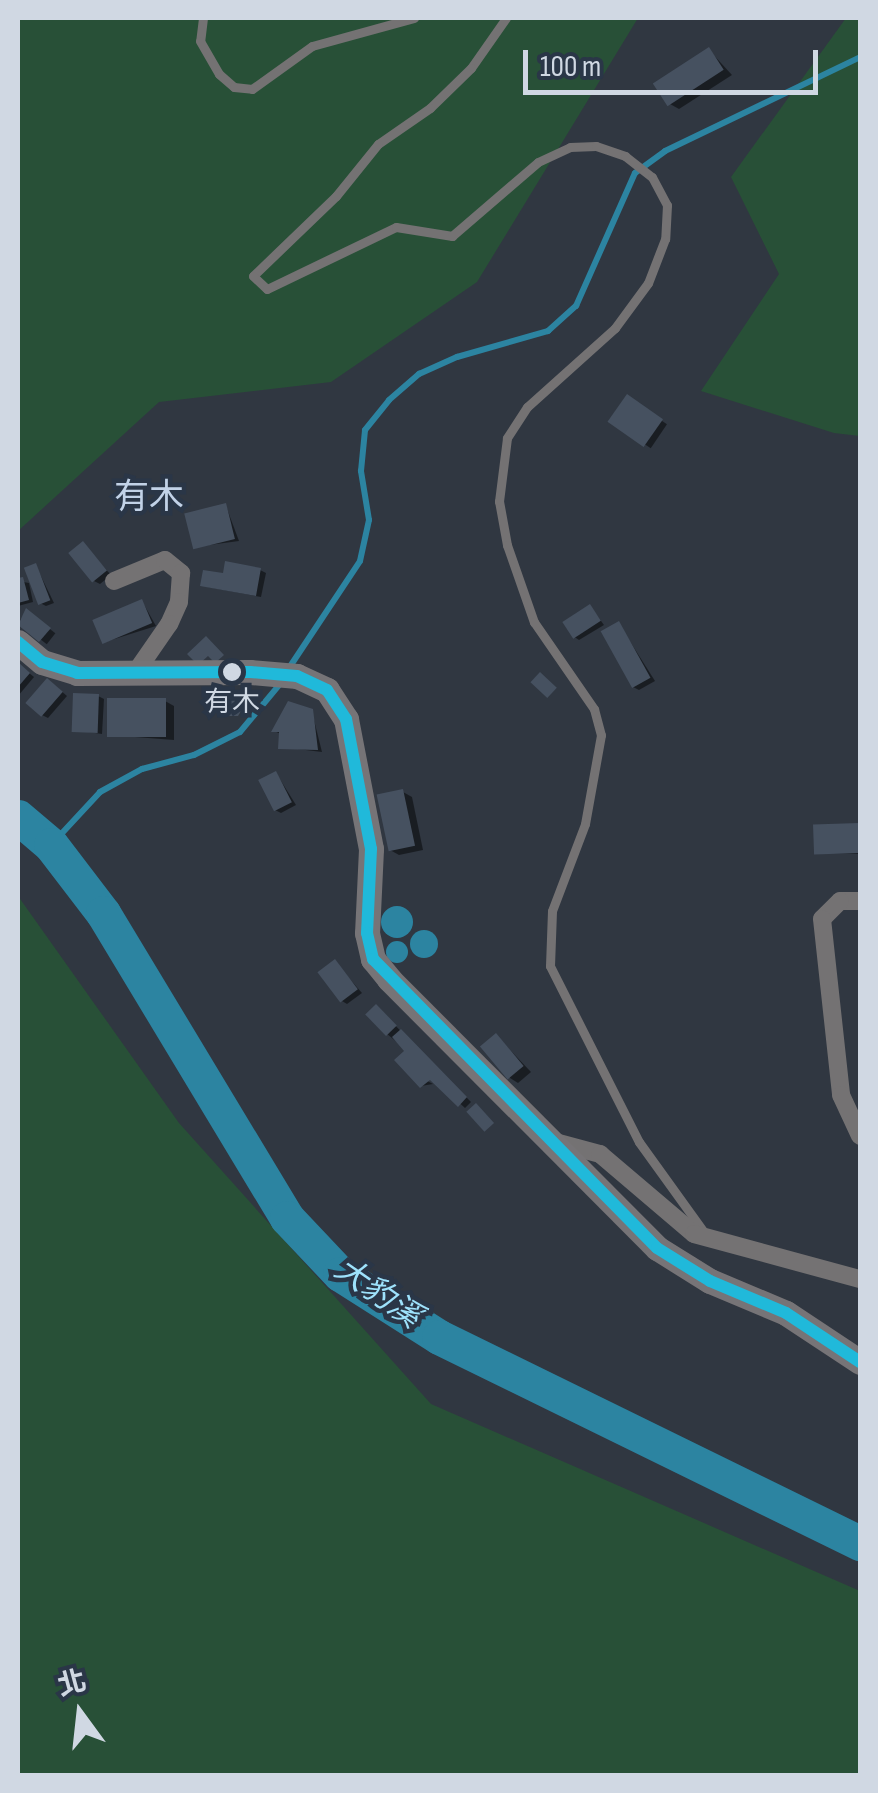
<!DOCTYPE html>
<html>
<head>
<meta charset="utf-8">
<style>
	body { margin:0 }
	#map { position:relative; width:878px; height:1793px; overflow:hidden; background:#303741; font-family:"Sofia Sans Condensed","Noto Sans TC",sans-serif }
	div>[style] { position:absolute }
	.green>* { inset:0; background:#285037 }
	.water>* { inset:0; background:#2c84a1 }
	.round { border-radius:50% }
	.shadow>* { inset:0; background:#0007; transform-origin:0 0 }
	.stream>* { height:6px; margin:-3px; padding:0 3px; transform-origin:3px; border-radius:3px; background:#2c84a1 }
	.river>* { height:35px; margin:-17.5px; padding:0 17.5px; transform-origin:17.5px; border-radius:17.5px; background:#2c84a1 }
	.building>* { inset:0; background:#465160; transform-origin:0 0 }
	.lane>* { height:9px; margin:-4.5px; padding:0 4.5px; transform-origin:4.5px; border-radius:4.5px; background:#747273 }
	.street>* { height:18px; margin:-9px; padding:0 9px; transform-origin:9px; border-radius:9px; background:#747273 }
	.secondary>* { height:25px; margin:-12.5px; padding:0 12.5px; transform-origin:12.5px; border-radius:12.5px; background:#767477 }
	.bus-1>* { height:12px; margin:-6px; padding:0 6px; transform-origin:6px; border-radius:6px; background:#20b9da }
	.dots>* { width:28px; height:28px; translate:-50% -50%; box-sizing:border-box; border:5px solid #2a3647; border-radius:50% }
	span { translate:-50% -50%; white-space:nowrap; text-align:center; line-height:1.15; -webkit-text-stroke:9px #2a3647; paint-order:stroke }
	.bus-label { font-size:28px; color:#d0d8e3 }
	.water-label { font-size:32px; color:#9ee2fc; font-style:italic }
	.quarter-label { font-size:35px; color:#c2d2e7 }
	.frame { position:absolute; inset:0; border:20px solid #d0d8e3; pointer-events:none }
	.north { position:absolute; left:30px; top:1663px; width:100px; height:100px; -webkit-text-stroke:8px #2a3647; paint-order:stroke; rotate:345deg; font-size:28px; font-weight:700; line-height:40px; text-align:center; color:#d0d8e3 }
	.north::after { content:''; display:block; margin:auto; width:35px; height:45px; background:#d0d8e3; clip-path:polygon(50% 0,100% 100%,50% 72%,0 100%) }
	.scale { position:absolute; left:523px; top:50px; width:295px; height:45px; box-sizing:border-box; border:5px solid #d0d8e3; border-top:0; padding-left:12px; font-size:30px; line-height:35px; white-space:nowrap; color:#d0d8e3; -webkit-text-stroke:8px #2a3647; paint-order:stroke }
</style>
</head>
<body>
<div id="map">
	<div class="green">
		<div style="clip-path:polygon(18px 18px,638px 18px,477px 282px,331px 382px,159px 402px,18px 531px)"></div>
		<div style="clip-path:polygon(846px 18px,860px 18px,860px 436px,834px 433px,701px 391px,779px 274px,731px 177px)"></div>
		<div style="clip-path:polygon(18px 896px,179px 1123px,431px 1404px,860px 1591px,860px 1775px,18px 1775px)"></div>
	</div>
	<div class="water">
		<div class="round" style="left:381px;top:906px;width:32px;height:32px"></div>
		<div class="round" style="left:410px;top:930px;width:28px;height:28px"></div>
		<div class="round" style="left:386px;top:941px;width:22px;height:22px"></div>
	</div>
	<div class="shadow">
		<div style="clip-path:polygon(709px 50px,732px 75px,679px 109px,670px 104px)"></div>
		<div style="left:628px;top:398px;width:47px;height:29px;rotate:34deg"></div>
		<div style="clip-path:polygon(226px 506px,239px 541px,194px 547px)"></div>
		<div style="clip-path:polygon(83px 544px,111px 575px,100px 584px,94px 581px)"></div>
		<div style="clip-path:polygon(36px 566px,54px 603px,46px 606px,40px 603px)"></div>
		<div style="clip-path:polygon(260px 570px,266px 573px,261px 597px,208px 587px,225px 576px)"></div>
		<div style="clip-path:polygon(18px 581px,29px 583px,33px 602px,18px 606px)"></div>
		<div style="clip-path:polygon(142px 601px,156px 626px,105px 642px)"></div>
		<div style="clip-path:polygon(590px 606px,604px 625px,579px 640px,573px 636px)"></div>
		<div style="left:27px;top:611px;width:36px;height:14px;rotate:38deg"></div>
		<div style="clip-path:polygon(619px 624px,655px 681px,639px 690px,633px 687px)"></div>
		<div style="clip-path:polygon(18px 664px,34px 677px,18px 696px)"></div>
		<div style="clip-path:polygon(53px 684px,67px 696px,48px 718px,42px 715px)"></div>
		<div style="clip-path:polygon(98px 696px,104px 699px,102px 734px,74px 730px)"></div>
		<div style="clip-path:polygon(165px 701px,174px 706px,174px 740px,109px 735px)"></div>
		<div style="clip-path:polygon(312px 712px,322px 752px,281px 747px,281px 734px,274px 731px)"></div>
		<div style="clip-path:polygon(276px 773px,296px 805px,281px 813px,275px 810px)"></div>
		<div style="clip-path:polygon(403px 792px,412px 797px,423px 850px,399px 855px,390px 850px)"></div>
		<div style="clip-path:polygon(859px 826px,860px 854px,817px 853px)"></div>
		<div style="clip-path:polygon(335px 962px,362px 993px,347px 1004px,342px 1001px)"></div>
		<div style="clip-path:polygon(377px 1007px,471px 1102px,465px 1108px,432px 1078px,418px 1076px,433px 1084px,421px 1086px,408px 1051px,387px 1034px)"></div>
		<div style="clip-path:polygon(497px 1036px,531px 1072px,518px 1083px,510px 1078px)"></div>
	</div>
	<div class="stream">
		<div style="left:289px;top:668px;width:128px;rotate:-56.4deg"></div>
		<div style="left:360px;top:561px;width:42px;rotate:-77.6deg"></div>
		<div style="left:369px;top:520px;width:50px;rotate:-99.3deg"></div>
		<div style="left:361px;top:471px;width:41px;rotate:-84.4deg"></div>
		<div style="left:365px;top:430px;width:38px;rotate:-51deg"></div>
		<div style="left:389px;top:400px;width:40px;rotate:-41deg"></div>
		<div style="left:419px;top:374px;width:42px;rotate:-24.1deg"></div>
		<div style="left:457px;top:357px;width:95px;rotate:-15.9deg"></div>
		<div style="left:548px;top:331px;width:38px;rotate:-42deg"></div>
		<div style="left:576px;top:306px;width:145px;rotate:-66.1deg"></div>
		<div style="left:635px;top:173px;width:37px;rotate:-36deg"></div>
		<div style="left:665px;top:151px;width:216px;rotate:-25.7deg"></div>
		<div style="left:51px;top:845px;width:72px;rotate:-47.2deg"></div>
		<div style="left:100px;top:792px;width:48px;rotate:-28.7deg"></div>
		<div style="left:142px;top:769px;width:54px;rotate:-15.1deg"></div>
		<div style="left:194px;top:755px;width:51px;rotate:-26.6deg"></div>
		<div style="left:240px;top:732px;width:62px;rotate:-50.2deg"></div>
	</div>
	<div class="river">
		<div style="left:18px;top:817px;width:43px;rotate:40.3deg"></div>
		<div style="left:51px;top:845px;width:86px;rotate:52.6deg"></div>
		<div style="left:103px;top:913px;width:356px;rotate:58.9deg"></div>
		<div style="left:287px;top:1218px;width:77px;rotate:46.6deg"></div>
		<div style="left:340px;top:1274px;width:117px;rotate:32.5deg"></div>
		<div style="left:439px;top:1337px;width:469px;rotate:26.1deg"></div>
	</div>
	<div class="building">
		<div style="left:709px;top:47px;width:27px;height:67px;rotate:57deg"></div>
		<div style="left:627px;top:394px;width:44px;height:34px;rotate:35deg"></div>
		<div style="left:226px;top:503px;width:37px;height:43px;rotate:76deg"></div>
		<div style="left:83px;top:541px;width:38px;height:19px;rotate:51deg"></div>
		<div style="clip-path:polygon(225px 561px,261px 568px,256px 596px,200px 586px,203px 570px,223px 573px)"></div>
		<div style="left:36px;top:563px;width:40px;height:13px;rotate:69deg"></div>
		<div style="clip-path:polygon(23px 577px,29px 600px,18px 603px,18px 578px)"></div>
		<div style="left:142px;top:599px;width:26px;height:54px;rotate:67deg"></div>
		<div style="left:590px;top:604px;width:20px;height:33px;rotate:57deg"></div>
		<div style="clip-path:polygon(26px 608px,51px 628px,39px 642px,18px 625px)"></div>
		<div style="left:619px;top:621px;width:65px;height:21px;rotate:61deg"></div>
		<div style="clip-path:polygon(206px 636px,224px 655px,215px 663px,208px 656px,198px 665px,187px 654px)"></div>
		<div style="clip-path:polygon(18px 662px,30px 673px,18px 687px)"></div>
		<div style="left:540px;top:672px;width:23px;height:14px;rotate:43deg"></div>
		<div style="left:47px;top:678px;width:21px;height:33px;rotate:41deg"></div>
		<div style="left:73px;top:693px;width:26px;height:39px;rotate:2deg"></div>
		<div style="clip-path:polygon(227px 693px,251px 695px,238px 716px,226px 716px)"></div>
		<div style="left:107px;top:698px;width:59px;height:39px"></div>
		<div style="clip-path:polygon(288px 701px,313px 709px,318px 750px,278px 749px,279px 732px,271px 732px)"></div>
		<div style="left:276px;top:771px;width:35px;height:20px;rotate:63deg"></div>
		<div style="left:403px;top:789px;width:58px;height:27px;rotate:78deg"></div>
		<div style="left:859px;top:823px;width:30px;height:46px;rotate:88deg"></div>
		<div style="left:335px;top:959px;width:38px;height:22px;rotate:53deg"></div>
		<div style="left:376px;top:1004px;width:30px;height:15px;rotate:46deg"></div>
		<div style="clip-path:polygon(401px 1029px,467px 1097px,458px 1107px,430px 1080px,420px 1088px,394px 1060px,404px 1051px,392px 1037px)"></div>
		<div style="left:496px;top:1033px;width:43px;height:21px;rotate:50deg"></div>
		<div style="left:476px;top:1103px;width:27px;height:13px;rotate:48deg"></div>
	</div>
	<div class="lane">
		<div style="left:203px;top:18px;width:23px;rotate:97deg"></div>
		<div style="left:200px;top:41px;width:38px;rotate:60deg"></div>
		<div style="left:219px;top:74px;width:20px;rotate:41deg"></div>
		<div style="left:234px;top:87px;width:18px;rotate:6deg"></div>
		<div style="left:252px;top:89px;width:74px;rotate:-35.6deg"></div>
		<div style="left:312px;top:46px;width:106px;rotate:-15.4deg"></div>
		<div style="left:506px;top:18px;width:61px;rotate:125deg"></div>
		<div style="left:471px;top:68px;width:57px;rotate:135.7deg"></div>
		<div style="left:430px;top:108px;width:63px;rotate:145.3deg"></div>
		<div style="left:378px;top:144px;width:67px;rotate:128.9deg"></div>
		<div style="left:336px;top:196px;width:115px;rotate:136.1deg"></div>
		<div style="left:253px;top:276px;width:19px;rotate:43deg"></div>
		<div style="left:267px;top:289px;width:143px;rotate:-25.7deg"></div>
		<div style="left:396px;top:227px;width:57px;rotate:9.1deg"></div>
		<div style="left:452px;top:236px;width:113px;rotate:-40.7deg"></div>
		<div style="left:538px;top:162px;width:35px;rotate:-25deg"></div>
		<div style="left:570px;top:147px;width:26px;rotate:-2deg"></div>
		<div style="left:596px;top:146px;width:31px;rotate:19deg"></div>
		<div style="left:625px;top:156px;width:34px;rotate:38deg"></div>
		<div style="left:652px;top:177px;width:32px;rotate:62deg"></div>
		<div style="left:667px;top:205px;width:34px;rotate:93deg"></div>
		<div style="left:665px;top:239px;width:47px;rotate:111.1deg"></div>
		<div style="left:648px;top:283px;width:56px;rotate:126.3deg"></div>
		<div style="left:615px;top:328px;width:118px;rotate:138.1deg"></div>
		<div style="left:527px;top:407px;width:37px;rotate:123deg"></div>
		<div style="left:507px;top:438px;width:64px;rotate:97.2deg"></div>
		<div style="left:499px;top:501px;width:45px;rotate:79.7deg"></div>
		<div style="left:507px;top:545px;width:82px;rotate:70.7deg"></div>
		<div style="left:534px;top:622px;width:106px;rotate:55.4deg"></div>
		<div style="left:594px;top:709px;width:27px;rotate:75deg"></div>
		<div style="left:601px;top:735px;width:90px;rotate:100.2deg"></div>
		<div style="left:585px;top:824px;width:93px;rotate:110.8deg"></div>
		<div style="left:552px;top:911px;width:55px;rotate:92.1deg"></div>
		<div style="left:550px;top:966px;width:197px;rotate:63.2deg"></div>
		<div style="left:639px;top:1142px;width:115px;rotate:54.2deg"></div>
	</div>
	<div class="street">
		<div style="left:114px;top:581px;width:55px;rotate:-22.4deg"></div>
		<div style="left:165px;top:560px;width:21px;rotate:39deg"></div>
		<div style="left:181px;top:573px;width:29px;rotate:94deg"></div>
		<div style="left:179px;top:602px;width:24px;rotate:114deg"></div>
		<div style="left:169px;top:624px;width:63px;rotate:124.7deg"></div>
		<div style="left:860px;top:901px;width:20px;rotate:180deg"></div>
		<div style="left:840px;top:901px;width:25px;rotate:135deg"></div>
		<div style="left:822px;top:919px;width:177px;rotate:83.8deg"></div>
		<div style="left:841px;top:1095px;width:45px;rotate:65.1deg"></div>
		<div style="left:555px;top:1142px;width:47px;rotate:14.9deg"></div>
		<div style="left:600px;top:1154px;width:123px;rotate:40.4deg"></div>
		<div style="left:694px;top:1234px;width:172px;rotate:15.2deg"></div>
	</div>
	<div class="secondary">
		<div style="left:18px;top:642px;width:31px;rotate:40deg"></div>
		<div style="left:42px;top:662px;width:37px;rotate:17deg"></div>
		<div style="left:77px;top:673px;width:173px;rotate:-0.3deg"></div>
		<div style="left:250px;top:672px;width:47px;rotate:4.9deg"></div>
		<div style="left:297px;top:676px;width:33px;rotate:25deg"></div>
		<div style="left:327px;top:690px;width:35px;rotate:57deg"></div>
		<div style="left:346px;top:719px;width:132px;rotate:79.1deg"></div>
		<div style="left:371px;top:849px;width:84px;rotate:92.7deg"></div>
		<div style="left:367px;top:933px;width:27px;rotate:77deg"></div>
		<div style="left:373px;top:959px;width:26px;rotate:51deg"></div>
		<div style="left:389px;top:979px;width:380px;rotate:45.1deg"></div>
		<div style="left:657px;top:1248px;width:62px;rotate:31.9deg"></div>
		<div style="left:710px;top:1281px;width:82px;rotate:22.8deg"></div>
		<div style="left:786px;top:1313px;width:89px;rotate:33.5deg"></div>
	</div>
	<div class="bus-1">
		<div style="left:18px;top:642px;width:31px;rotate:40deg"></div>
		<div style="left:42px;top:662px;width:37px;rotate:17deg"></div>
		<div style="left:77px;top:673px;width:173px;rotate:-0.3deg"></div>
		<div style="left:250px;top:672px;width:47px;rotate:4.9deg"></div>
		<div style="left:297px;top:676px;width:33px;rotate:25deg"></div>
		<div style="left:327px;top:690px;width:35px;rotate:57deg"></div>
		<div style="left:346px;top:719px;width:132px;rotate:79.1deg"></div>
		<div style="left:371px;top:849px;width:84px;rotate:92.7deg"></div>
		<div style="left:367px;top:933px;width:27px;rotate:77deg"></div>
		<div style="left:373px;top:959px;width:405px;rotate:45.5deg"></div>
		<div style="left:657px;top:1248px;width:62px;rotate:31.9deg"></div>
		<div style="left:710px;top:1281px;width:82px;rotate:22.8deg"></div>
		<div style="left:786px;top:1313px;width:89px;rotate:33.5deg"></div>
	</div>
	<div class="dots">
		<div style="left:232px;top:672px;background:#d0d8e3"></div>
	</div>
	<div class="bus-label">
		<span style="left:232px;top:703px">有木</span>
	</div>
	<div class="water-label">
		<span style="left:377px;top:1294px;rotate:35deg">大豹溪</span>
	</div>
	<div class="quarter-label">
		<span style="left:149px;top:498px">有木</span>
	</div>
	<div class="frame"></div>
	<div class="north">北</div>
	<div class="scale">100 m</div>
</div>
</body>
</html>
